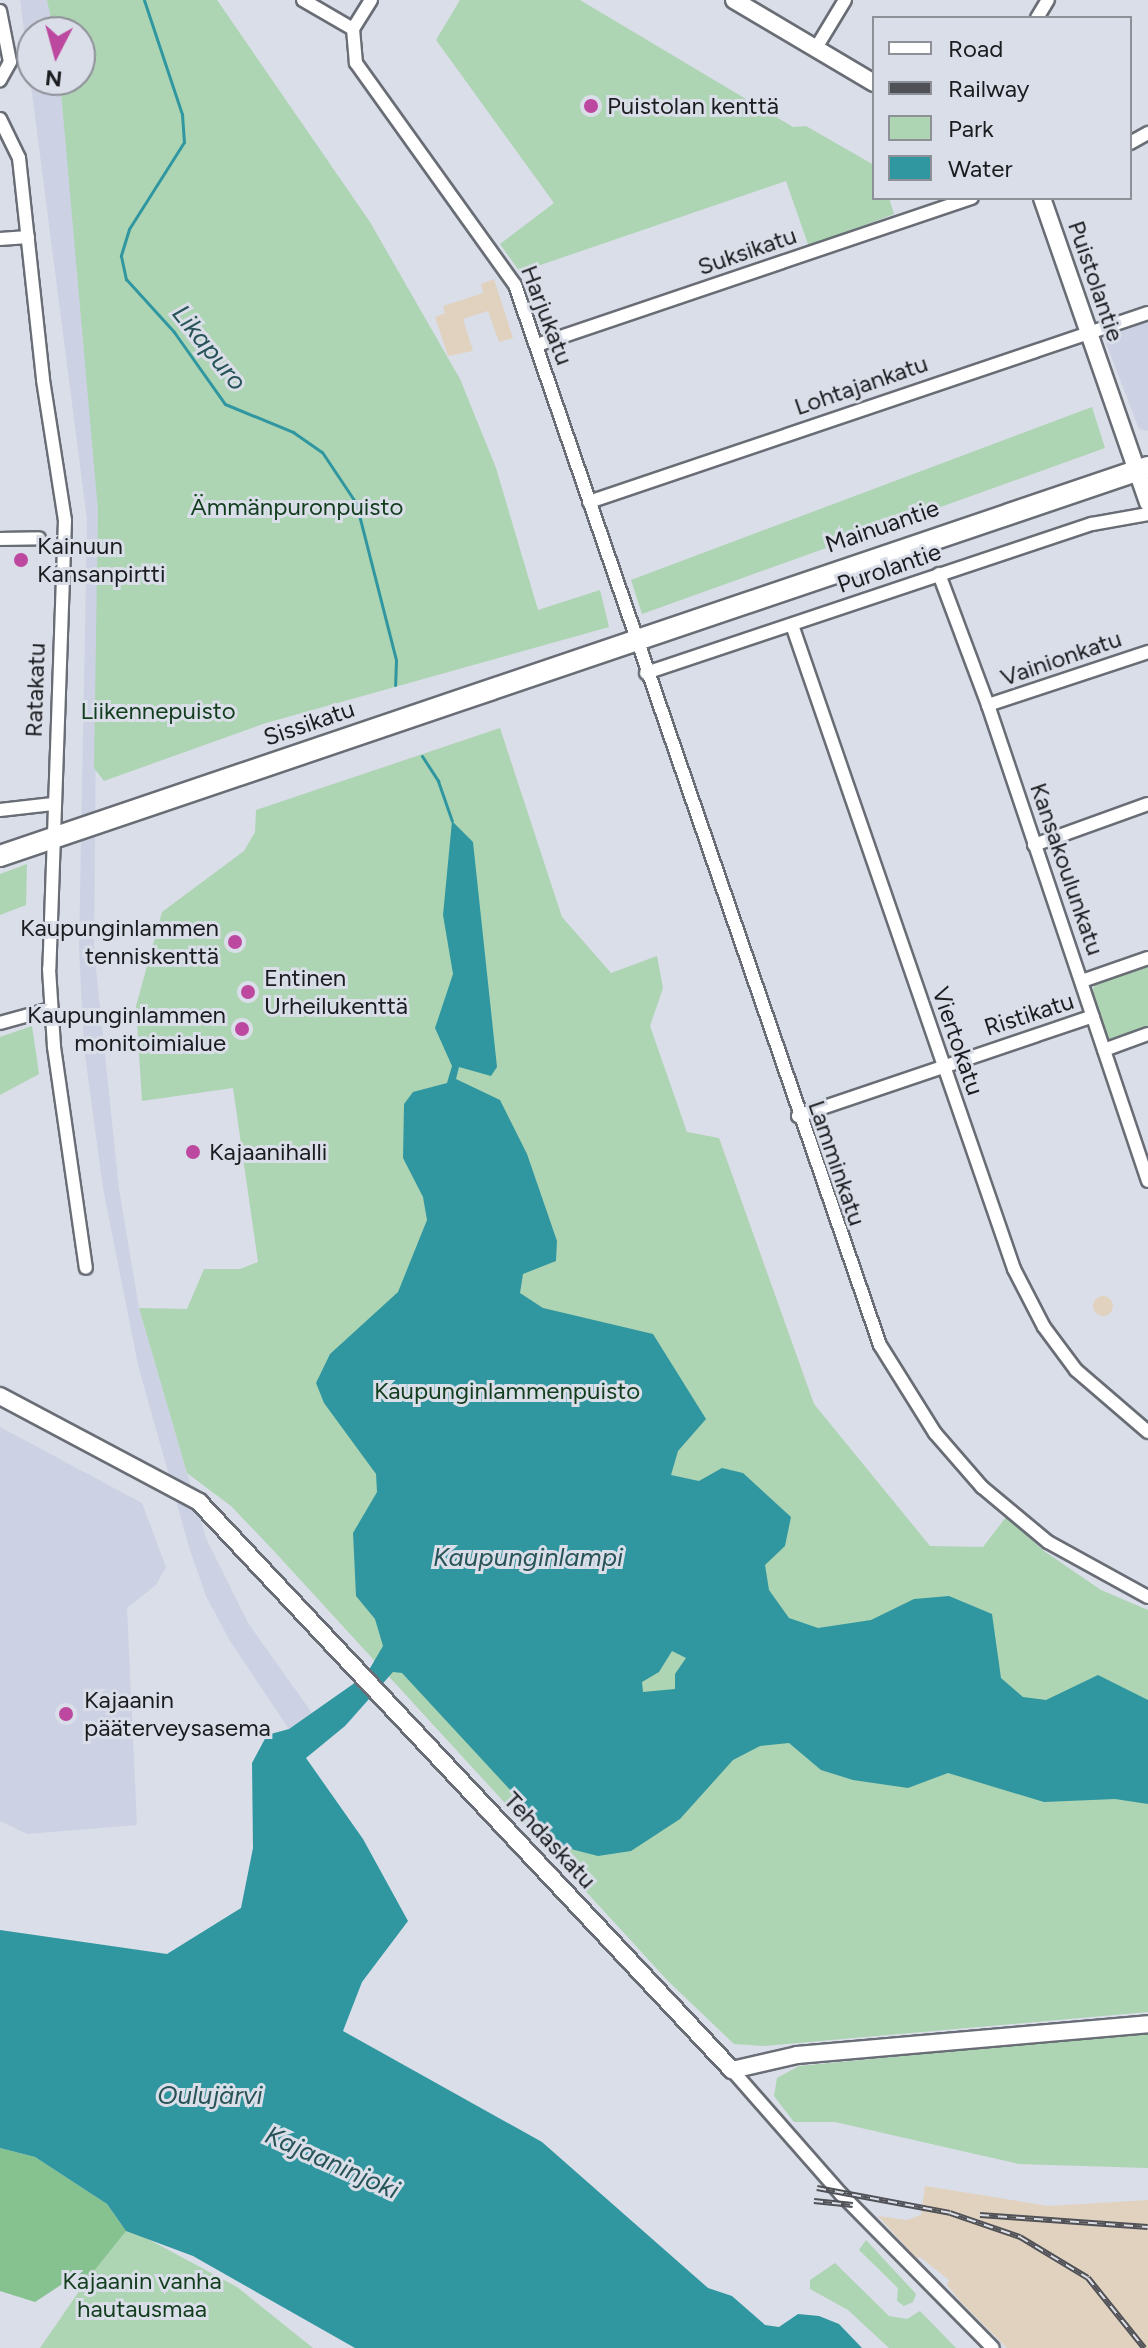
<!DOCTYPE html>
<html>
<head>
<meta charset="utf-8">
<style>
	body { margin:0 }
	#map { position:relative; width:1148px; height:2348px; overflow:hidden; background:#dadee8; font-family:Figtree,sans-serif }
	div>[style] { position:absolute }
	.built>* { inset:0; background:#ccd2e3 }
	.industrial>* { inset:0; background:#e1d2c0 }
	.round { border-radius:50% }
	.education>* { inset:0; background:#e1d2bf }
	.green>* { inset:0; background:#add4b3 }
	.forest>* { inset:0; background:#86c190 }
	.water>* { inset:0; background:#3097a1 }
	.stream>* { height:3px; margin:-1.5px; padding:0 1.5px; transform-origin:1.5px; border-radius:1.5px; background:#3097a1 }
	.roads { filter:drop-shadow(2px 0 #696d75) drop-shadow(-2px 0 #696d75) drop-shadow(0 2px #696d75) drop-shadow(0 -2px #696d75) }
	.minor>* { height:12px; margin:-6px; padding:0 6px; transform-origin:6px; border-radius:6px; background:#fff }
	.tertiary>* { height:16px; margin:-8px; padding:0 8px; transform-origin:8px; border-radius:8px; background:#fff }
	.primary>* { height:20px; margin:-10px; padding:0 10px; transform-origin:10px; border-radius:10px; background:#fff }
	.rail>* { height:6px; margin-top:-3px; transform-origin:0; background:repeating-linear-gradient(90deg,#dadee8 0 9px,#4f5156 0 18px); box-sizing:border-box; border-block:2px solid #4f5156 }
	.dots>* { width:22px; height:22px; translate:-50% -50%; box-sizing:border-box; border:4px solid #dadee8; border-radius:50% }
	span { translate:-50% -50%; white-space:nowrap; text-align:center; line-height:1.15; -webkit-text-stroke:6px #dadee8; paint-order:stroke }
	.poi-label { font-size:24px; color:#1b1c20 }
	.left { translate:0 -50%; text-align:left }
	.right { translate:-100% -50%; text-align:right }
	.street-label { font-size:24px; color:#1b1c20 }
	.park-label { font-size:24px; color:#133e1e }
	.water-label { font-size:26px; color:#285459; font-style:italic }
	.legend { position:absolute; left:872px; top:16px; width:260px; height:184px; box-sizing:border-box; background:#dadee8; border:2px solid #8e9098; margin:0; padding:10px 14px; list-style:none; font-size:24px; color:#1b1c20 }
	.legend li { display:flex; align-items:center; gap:16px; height:40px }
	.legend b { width:40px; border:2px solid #8e9098 }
	.north { position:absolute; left:16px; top:16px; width:80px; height:80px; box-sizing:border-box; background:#dadee8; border:2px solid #8e9098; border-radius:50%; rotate:186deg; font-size:22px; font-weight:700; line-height:32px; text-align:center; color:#1b1c20 }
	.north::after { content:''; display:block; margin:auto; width:28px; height:36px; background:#bd489f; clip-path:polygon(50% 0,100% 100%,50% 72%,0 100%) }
</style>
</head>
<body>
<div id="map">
	<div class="built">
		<div style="clip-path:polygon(20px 0,47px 0,52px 13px,54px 32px,32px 32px,32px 80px,60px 80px,78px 244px,98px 511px,94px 949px,119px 1189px,139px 1308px,206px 1538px,248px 1623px,312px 1713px,289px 1729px,230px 1641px,206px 1596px,189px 1547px,138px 1365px,103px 1188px,84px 1048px,79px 948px,87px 520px)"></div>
		<div style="clip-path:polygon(1148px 320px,1148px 431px,1139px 429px,1103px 335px)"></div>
		<div style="clip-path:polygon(0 1427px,142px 1503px,166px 1567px,156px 1585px,127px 1608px,137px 1825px,27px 1834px,0 1821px)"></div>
	</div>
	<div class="industrial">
		<div class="round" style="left:1093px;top:1296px;width:20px;height:20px"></div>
		<div style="clip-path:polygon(925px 2186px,1048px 2206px,1148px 2200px,1148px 2348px,1007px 2348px,959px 2300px,947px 2285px,949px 2280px,920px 2257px,917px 2259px,878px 2216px,907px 2220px,921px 2215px)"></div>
	</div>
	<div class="education">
		<div style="clip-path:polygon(494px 279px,513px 338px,499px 342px,488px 311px,463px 319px,473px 351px,448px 356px,435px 317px,445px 313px,443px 306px,483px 293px,481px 284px)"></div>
	</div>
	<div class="green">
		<div style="clip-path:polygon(47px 0,217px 0,370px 222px,460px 379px,496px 468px,538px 610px,600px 590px,609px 627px,266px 723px,104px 781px,94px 768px,98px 511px,60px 80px,80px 80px,80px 32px,54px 32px)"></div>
		<div style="clip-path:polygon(460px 0,580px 0,793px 127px,806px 126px,874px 165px,874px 198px,889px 198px,894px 214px,809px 247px,786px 181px,520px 272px,500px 244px,554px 203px,436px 40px)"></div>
		<div style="clip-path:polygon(1092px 407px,1105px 448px,642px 614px,631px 580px)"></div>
		<div style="clip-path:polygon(500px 728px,562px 917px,611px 973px,657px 956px,663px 988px,650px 1026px,687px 1132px,719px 1138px,814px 1404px,930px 1546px,983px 1547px,1006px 1517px,1044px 1551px,1101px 1590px,1148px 1610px,1148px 2012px,764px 2046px,734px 2044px,668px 1981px,273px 1550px,231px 1506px,187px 1473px,139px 1308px,187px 1309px,204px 1269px,240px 1269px,258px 1262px,233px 1088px,142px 1101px,136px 1006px,162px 912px,244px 851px,255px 832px,256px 810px)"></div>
		<div style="clip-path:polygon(27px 864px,26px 905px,0 915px,0 874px)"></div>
		<div style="clip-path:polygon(1148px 966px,1148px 1029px,1114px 1041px,1105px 1037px,1091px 995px,1095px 984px)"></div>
		<div style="clip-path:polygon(32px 1026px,39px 1074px,0 1095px,0 1037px)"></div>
		<div style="clip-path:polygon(1148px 2032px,1148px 2168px,1019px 2164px,835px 2122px,794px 2122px,774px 2096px,777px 2078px,799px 2066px)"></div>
		<div style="clip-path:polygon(124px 2226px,237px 2287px,313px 2348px,40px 2348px)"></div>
		<div style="clip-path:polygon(866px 2240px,916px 2294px,913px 2302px,904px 2306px,897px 2301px,898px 2288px,859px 2250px)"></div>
		<div style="clip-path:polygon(835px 2263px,889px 2316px,907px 2319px,920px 2311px,956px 2348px,889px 2348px,848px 2310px,810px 2289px,810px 2280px)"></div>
	</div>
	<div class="forest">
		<div style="clip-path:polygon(0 2148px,35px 2157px,107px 2204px,126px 2231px,89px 2277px,70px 2279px,35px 2302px,0 2291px)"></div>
	</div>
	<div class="water">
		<div style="clip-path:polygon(evenodd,452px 821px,473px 842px,497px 1067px,491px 1076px,459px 1067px,456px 1079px,500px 1100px,527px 1154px,557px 1241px,556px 1261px,523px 1274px,520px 1293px,543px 1308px,653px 1334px,706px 1419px,678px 1451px,671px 1475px,699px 1481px,722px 1468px,743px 1473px,791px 1517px,785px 1546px,765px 1565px,769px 1590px,789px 1618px,818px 1628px,871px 1620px,914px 1599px,949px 1596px,992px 1614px,1001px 1678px,1023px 1697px,1046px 1700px,1098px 1675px,1148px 1700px,1148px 1804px,1115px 1799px,1044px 1802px,948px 1773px,908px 1788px,853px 1780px,821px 1770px,789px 1743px,760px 1746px,733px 1760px,680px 1819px,631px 1851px,598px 1856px,563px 1847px,402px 1673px,393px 1672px,345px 1726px,306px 1758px,363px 1839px,408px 1921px,362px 1982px,343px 2031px,542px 2142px,708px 2288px,732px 2296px,765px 2325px,779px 2327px,798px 2314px,819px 2316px,839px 2324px,862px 2348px,355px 2348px,193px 2256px,126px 2231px,107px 2204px,35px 2157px,0 2148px,0 1930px,167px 1954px,241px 1908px,253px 1848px,252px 1763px,267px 1735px,289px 1729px,366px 1675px,383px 1646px,375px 1619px,356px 1596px,353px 1533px,377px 1492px,376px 1474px,324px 1403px,316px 1383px,330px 1354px,398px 1292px,427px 1220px,423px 1197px,403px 1158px,404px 1104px,413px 1092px,447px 1083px,452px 1066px,435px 1028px,453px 974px,443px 915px,452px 821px,672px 1651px,686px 1658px,675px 1674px,675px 1689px,643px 1692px,642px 1682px,659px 1672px,672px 1651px)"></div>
	</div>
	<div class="stream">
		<div style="left:144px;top:0;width:120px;rotate:71.6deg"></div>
		<div style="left:182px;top:114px;width:28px;rotate:86deg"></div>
		<div style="left:184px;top:142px;width:103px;rotate:122.3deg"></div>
		<div style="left:129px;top:229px;width:28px;rotate:107deg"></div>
		<div style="left:121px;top:256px;width:24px;rotate:78deg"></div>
		<div style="left:126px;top:279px;width:72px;rotate:47.8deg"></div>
		<div style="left:174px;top:332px;width:88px;rotate:54.7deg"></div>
		<div style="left:225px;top:404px;width:74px;rotate:22.4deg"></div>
		<div style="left:293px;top:432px;width:35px;rotate:35deg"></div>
		<div style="left:322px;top:452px;width:61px;rotate:56.3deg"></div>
		<div style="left:356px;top:503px;width:162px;rotate:75.7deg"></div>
		<div style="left:396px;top:660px;width:25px;rotate:92deg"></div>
		<div style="left:422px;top:756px;width:30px;rotate:57deg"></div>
		<div style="left:438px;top:781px;width:42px;rotate:70.7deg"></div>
	</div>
	<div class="roads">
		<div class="minor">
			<div style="left:303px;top:0;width:58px;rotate:30.1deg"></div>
			<div style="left:371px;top:0;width:34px;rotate:122deg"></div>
			<div style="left:353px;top:29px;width:34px;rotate:85deg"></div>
			<div style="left:356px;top:63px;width:273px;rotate:54.4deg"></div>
			<div style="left:515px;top:285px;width:1121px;rotate:71deg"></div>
			<div style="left:880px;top:1345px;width:104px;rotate:58deg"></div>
			<div style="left:935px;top:1433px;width:72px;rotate:49deg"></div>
			<div style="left:982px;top:1487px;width:86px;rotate:39.8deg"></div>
			<div style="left:1048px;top:1542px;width:114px;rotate:28.8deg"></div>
			<div style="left:0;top:11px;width:52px;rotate:78.9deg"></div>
			<div style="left:10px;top:62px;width:21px;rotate:119deg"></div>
			<div style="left:1037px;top:18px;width:21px;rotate:-59deg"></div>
			<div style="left:816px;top:48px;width:56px;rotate:-58.9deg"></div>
			<div style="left:0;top:119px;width:43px;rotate:64deg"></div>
			<div style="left:19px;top:158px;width:223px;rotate:83.8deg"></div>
			<div style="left:43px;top:380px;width:142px;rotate:81.1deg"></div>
			<div style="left:65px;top:520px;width:449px;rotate:92deg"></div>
			<div style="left:49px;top:969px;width:78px;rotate:86.3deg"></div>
			<div style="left:54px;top:1047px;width:223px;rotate:81.8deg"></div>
			<div style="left:1130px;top:143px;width:21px;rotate:-29deg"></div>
			<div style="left:0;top:239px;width:28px;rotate:-4deg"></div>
			<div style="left:537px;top:345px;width:459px;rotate:-18.7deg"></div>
			<div style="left:589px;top:502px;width:590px;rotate:-18.68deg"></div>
			<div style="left:0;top:539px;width:39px;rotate:-1deg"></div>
			<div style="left:939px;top:574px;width:140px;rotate:69.5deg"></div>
			<div style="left:988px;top:705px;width:502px;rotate:71.42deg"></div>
			<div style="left:792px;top:625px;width:681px;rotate:70.98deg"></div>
			<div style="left:1014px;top:1269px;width:65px;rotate:62.7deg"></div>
			<div style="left:1044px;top:1327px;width:54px;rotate:53.3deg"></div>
			<div style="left:1076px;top:1370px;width:95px;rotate:40.7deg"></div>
			<div style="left:646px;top:673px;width:470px;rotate:-18.5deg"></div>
			<div style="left:1092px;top:524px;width:57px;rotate:-10.1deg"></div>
			<div style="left:988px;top:705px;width:169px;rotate:-18.3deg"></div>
			<div style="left:0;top:810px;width:53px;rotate:-6.5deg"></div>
			<div style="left:1034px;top:845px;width:121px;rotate:-19.8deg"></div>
			<div style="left:1082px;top:981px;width:70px;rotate:-19.2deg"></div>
			<div style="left:0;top:1023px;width:53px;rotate:-15.4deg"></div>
			<div style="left:1104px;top:1050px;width:47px;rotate:-20deg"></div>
			<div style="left:798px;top:1116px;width:311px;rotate:-18.7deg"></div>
			<div style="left:732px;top:2070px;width:165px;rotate:48.7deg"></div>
			<div style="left:841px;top:2194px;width:216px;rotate:45.4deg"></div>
		</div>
		<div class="tertiary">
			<div style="left:734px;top:0;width:163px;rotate:30.7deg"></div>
			<div style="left:1042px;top:198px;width:323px;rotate:70.8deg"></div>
			<div style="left:0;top:1396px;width:225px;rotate:28deg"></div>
			<div style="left:199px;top:1502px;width:779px;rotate:46.82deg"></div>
			<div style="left:732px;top:2070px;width:67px;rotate:-13deg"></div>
			<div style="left:797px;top:2055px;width:352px;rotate:-5deg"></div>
		</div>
		<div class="primary">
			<div style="left:0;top:856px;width:1212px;rotate:-18.72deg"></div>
		</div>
	</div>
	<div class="rail">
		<div style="left:817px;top:2188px;width:135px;rotate:10.6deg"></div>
		<div style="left:950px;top:2213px;width:74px;rotate:18.9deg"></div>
		<div style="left:1020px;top:2237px;width:79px;rotate:31.1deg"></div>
		<div style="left:1088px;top:2278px;width:90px;rotate:51.3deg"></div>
		<div style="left:814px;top:2201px;width:39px;rotate:6deg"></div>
		<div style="left:980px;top:2215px;width:168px;rotate:4.1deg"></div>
	</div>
	<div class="dots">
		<div style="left:591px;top:106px;background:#bd489f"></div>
		<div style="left:21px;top:560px;background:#bd489f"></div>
		<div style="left:235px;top:942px;background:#bd489f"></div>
		<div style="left:248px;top:992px;background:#bd489f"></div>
		<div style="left:242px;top:1029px;background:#bd489f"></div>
		<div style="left:193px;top:1152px;background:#bd489f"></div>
		<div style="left:66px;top:1714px;background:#bd489f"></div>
	</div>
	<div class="poi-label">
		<span class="left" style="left:607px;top:106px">Puistolan kenttä</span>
		<span class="left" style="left:37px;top:560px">Kainuun<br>Kansanpirtti</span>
		<span class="right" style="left:219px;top:942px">Kaupunginlammen<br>tenniskenttä</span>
		<span class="left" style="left:264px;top:992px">Entinen<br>Urheilukenttä</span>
		<span class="right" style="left:226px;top:1029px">Kaupunginlammen<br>monitoimialue</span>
		<span class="left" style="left:209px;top:1152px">Kajaanihalli</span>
		<span class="left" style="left:84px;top:1714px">Kajaanin<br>pääterveysasema</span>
	</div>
	<div class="street-label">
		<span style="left:747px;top:251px;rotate:-19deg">Suksikatu</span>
		<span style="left:1096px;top:281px;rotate:71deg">Puistolantie</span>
		<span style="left:547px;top:315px;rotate:69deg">Harjukatu</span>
		<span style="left:861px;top:385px;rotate:-19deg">Lohtajankatu</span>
		<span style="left:882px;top:526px;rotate:-19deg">Mainuantie</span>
		<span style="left:889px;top:568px;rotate:-19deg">Purolantie</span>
		<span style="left:1061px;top:658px;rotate:-19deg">Vainionkatu</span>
		<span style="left:35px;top:690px;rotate:-88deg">Ratakatu</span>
		<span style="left:309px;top:723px;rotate:-19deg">Sissikatu</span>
		<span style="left:1067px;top:869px;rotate:71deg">Kansakoulunkatu</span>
		<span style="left:1029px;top:1014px;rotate:-18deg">Ristikatu</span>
		<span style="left:958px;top:1041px;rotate:71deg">Viertokatu</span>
		<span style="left:837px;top:1163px;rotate:71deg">Lamminkatu</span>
		<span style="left:550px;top:1840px;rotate:47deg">Tehdaskatu</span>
	</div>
	<div class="park-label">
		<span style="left:297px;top:507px">Ämmänpuronpuisto</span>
		<span style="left:158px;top:711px">Liikennepuisto</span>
		<span style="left:507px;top:1391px">Kaupunginlammenpuisto</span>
		<span style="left:142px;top:2295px">Kajaanin vanha<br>hautausmaa</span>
	</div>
	<div class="water-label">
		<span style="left:209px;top:348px;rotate:51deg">Likapuro</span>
		<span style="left:528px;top:1558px">Kaupunginlampi</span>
		<span style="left:210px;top:2096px">Oulujärvi</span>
		<span style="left:332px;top:2163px;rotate:24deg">Kajaaninjoki</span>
	</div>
	<ul class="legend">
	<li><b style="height:10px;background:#fff"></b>Road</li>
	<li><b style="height:10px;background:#4f5156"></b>Railway</li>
	<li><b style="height:22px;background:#add4b3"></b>Park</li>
	<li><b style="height:22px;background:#3097a1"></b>Water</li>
	</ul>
	<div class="north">N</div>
</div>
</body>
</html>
